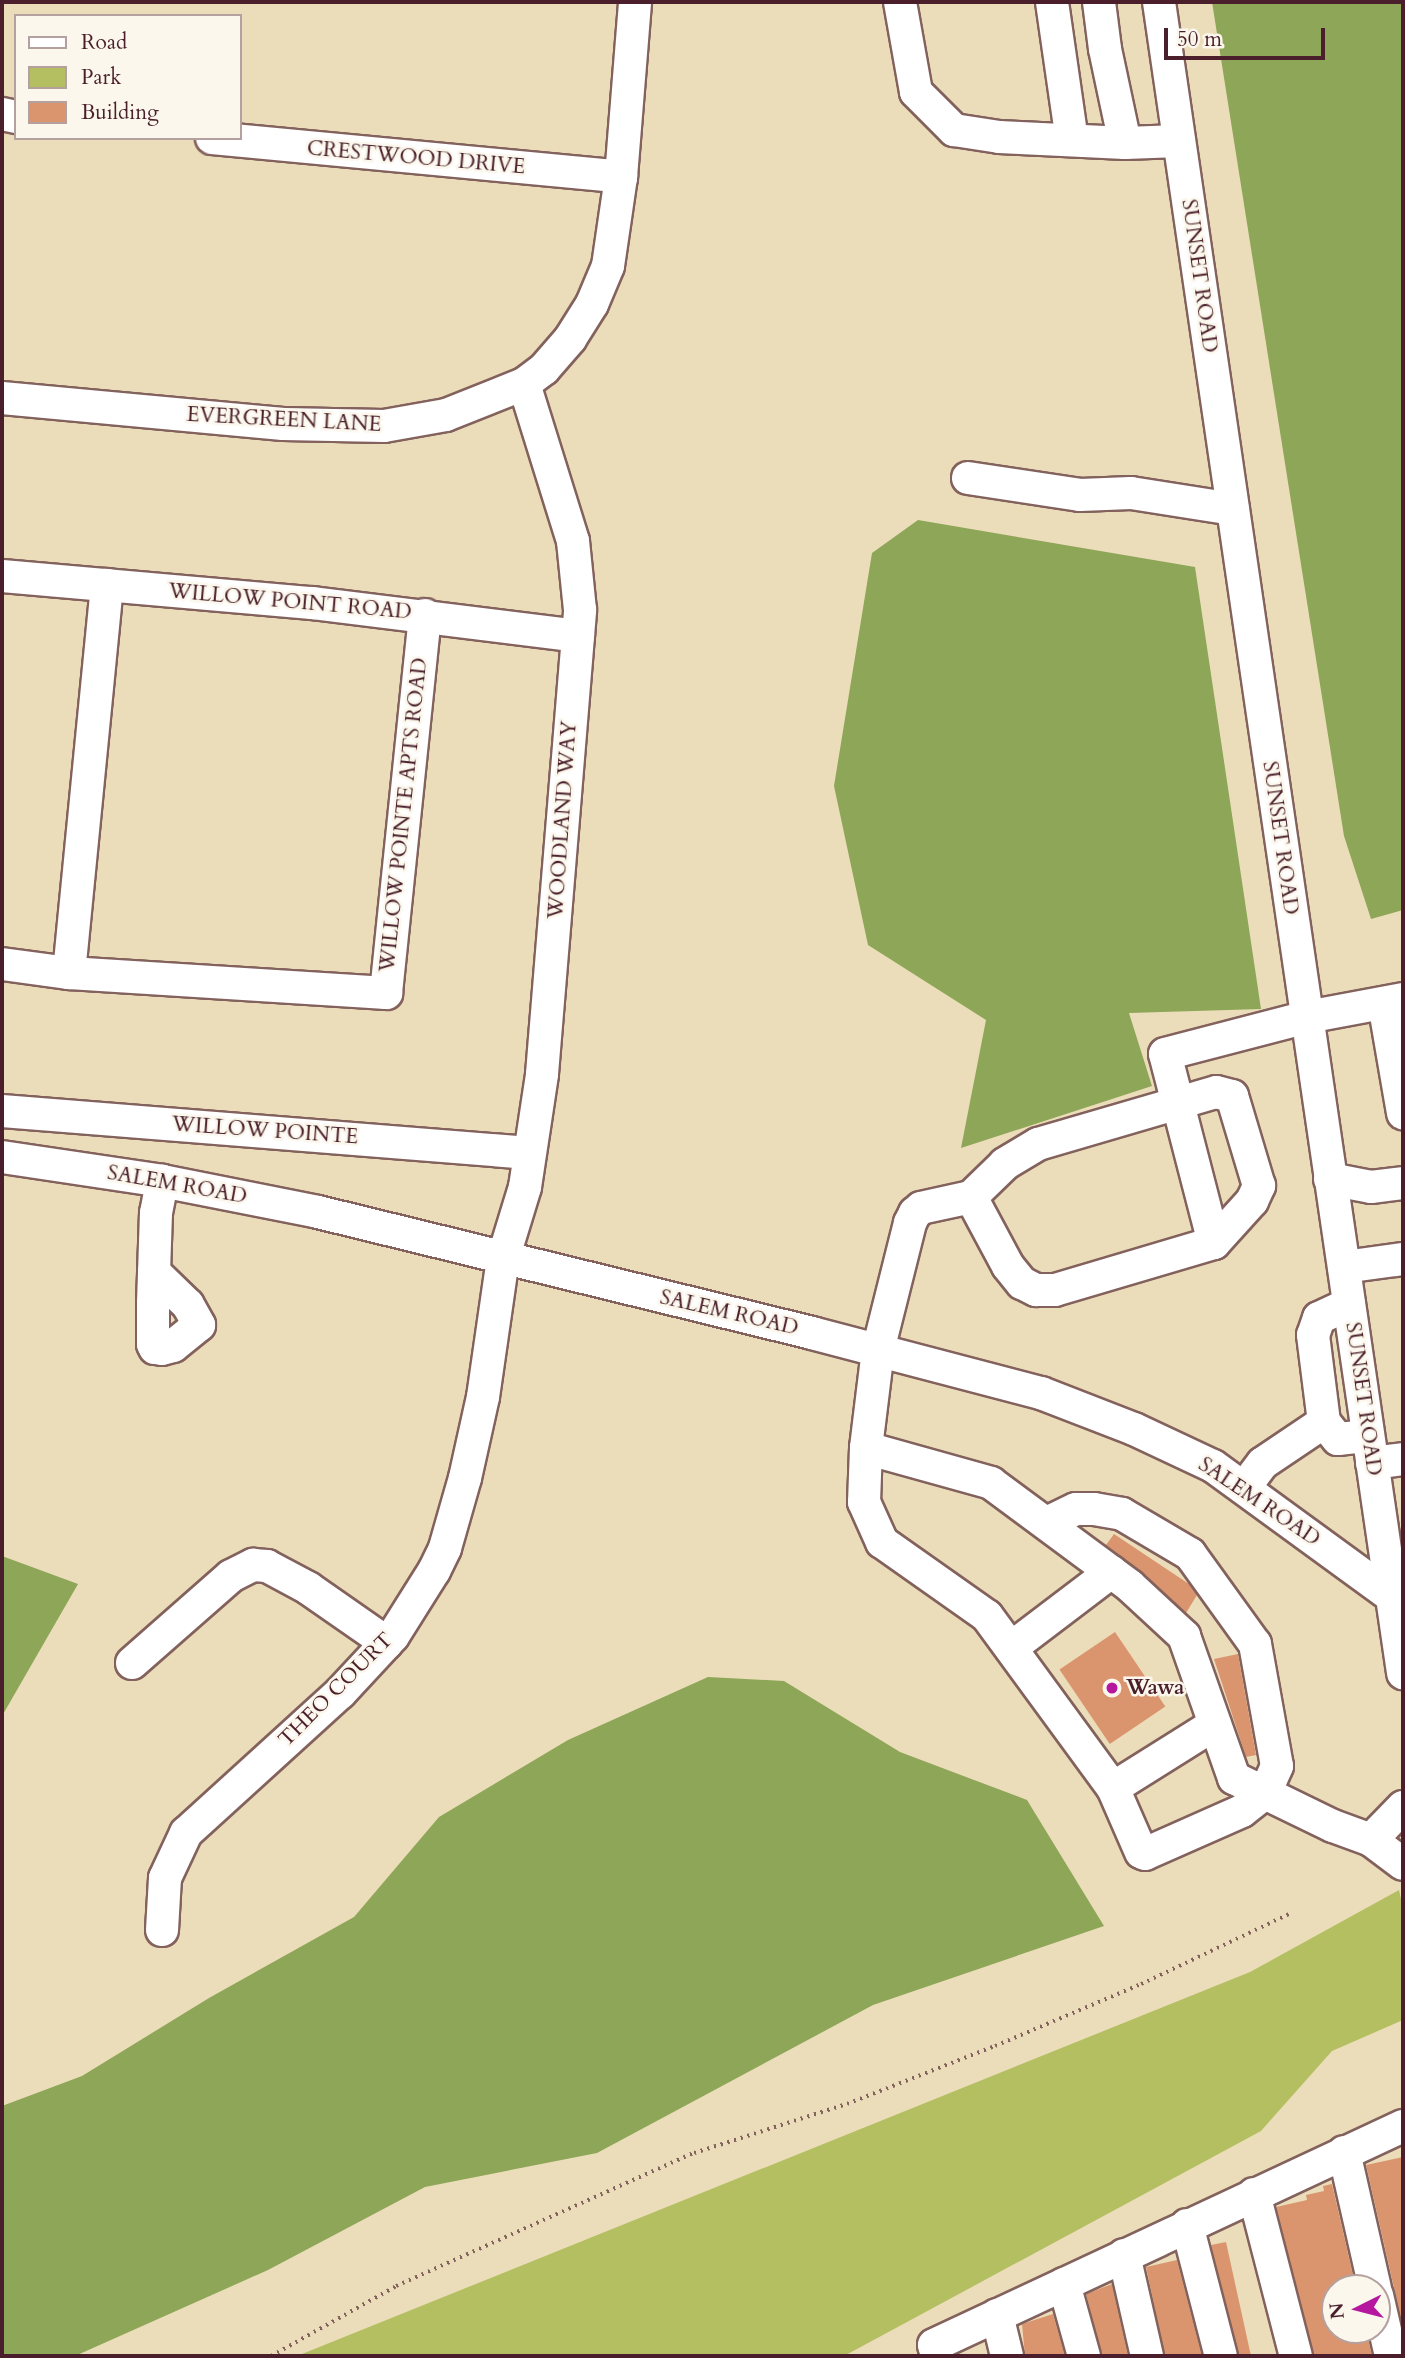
<!DOCTYPE html>
<html>
<head>
<meta charset="utf-8">
<style>
	body { margin:0 }
	#map { position:relative; width:1405px; height:2358px; overflow:hidden; background:#ecddba; font-family:Cardo,serif }
	div>[style] { position:absolute }
	.green>* { inset:0; background:#b3bf61 }
	.forest>* { inset:0; background:#8ea657 }
	.building>* { inset:0; background:#da956e; transform-origin:0 0 }
	.path>* { height:3.5px; margin-top:-1.75px; transform-origin:0; background:repeating-linear-gradient(90deg,#83625d 0 2px,transparent 0 7px) }
	.roads { filter:drop-shadow(2px 0 #83625d) drop-shadow(-2px 0 #83625d) drop-shadow(0 2px #83625d) drop-shadow(0 -2px #83625d) }
	.minor>* { height:32px; margin:-16px; padding:0 16px; transform-origin:16px; border-radius:16px; background:#fff }
	.dots>* { width:19px; height:19px; translate:-50% -50%; box-sizing:border-box; border:4px solid #fbf7ec; border-radius:50% }
	span { translate:-50% -50%; white-space:nowrap; text-align:center; line-height:1.15; -webkit-text-stroke:5px #fbf7ec; paint-order:stroke }
	.street-label { font-size:21px; color:#4a1f2b }
	.poi-label { font-size:21px; color:#4a1f2b; font-weight:700 }
	.left { translate:0 -50%; text-align:left }
	.frame { position:absolute; inset:0; border:4px solid #4a1f2b; pointer-events:none }
	.legend { position:absolute; left:14px; top:14px; width:228px; height:126px; box-sizing:border-box; background:#fbf7ec; border:2px solid #b4a19f; margin:0; padding:9px 12px; list-style:none; font-size:21px; color:#4a1f2b }
	.legend li { display:flex; align-items:center; gap:14px; height:35px }
	.legend b { width:35px; border:2px solid #b4a19f }
	.north { position:absolute; left:1321px; top:2274px; width:70px; height:70px; box-sizing:border-box; background:#fbf7ec; border:2px solid #b4a19f; border-radius:50%; rotate:264deg; font-size:19px; font-weight:700; line-height:28px; text-align:center; color:#4a1f2b }
	.north::after { content:''; display:block; margin:auto; width:24px; height:32px; background:#b5179e; clip-path:polygon(50% 0,100% 100%,50% 72%,0 100%) }
	.scale { position:absolute; left:1164px; top:28px; width:161px; height:32px; box-sizing:border-box; border:4px solid #4a1f2b; border-top:0; padding-left:9px; font-size:21px; line-height:24px; white-space:nowrap; color:#4a1f2b; -webkit-text-stroke:5px #fbf7ec; paint-order:stroke }
</style>
</head>
<body>
<div id="map">
	<div class="green">
		<div style="clip-path:polygon(1399px 1890px,1403px 1908px,1403px 2020px,1332px 2051px,1261px 2131px,844px 2356px,297px 2356px,1250px 1972px)"></div>
	</div>
	<div class="forest">
		<div style="clip-path:polygon(1212px 2px,1403px 2px,1403px 910px,1371px 919px,1344px 836px)"></div>
		<div style="clip-path:polygon(918px 520px,1195px 567px,1261px 1009px,1129px 1013px,1152px 1086px,961px 1148px,986px 1020px,868px 945px,834px 786px,872px 553px)"></div>
		<div style="clip-path:polygon(2px 1556px,78px 1584px,2px 1716px)"></div>
		<div style="clip-path:polygon(708px 1677px,784px 1681px,900px 1752px,1027px 1800px,1104px 1926px,873px 2005px,597px 2153px,425px 2187px,268px 2270px,75px 2356px,2px 2356px,2px 2106px,82px 2076px,209px 1998px,354px 1917px,439px 1817px,568px 1740px)"></div>
	</div>
	<div class="building">
		<div style="clip-path:polygon(1114px 1534px,1189px 1584px,1197px 1595px,1186px 1613px,1142px 1573px,1106px 1545px)"></div>
		<div style="left:1115px;top:1632px;width:90px;height:67px;rotate:56deg"></div>
		<div style="clip-path:polygon(1238px 1654px,1256px 1755px,1246px 1757px,1214px 1659px)"></div>
		<div style="clip-path:polygon(1403px 2157px,1403px 2327px,1366px 2165px)"></div>
		<div style="clip-path:polygon(1332px 2184px,1356px 2288px,1335px 2288px,1335px 2330px,1366px 2330px,1372px 2356px,1314px 2356px,1276px 2207px,1307px 2200px,1306px 2195px,1324px 2191px,1323px 2186px)"></div>
		<div style="clip-path:polygon(1226px 2242px,1251px 2356px,1239px 2356px,1211px 2245px)"></div>
		<div style="clip-path:polygon(1177px 2260px,1202px 2356px,1165px 2356px,1146px 2267px)"></div>
		<div style="clip-path:polygon(1112px 2284px,1128px 2356px,1102px 2356px,1086px 2294px)"></div>
		<div style="clip-path:polygon(1053px 2314px,1065px 2356px,1025px 2356px,1022px 2324px)"></div>
	</div>
	<div class="path">
		<div style="left:271px;top:2356px;width:143px;rotate:-29.2deg"></div>
		<div style="left:396px;top:2286px;width:326px;rotate:-24.1deg"></div>
		<div style="left:694px;top:2153px;width:161px;rotate:-17.8deg"></div>
		<div style="left:847px;top:2104px;width:159px;rotate:-21.4deg"></div>
		<div style="left:995px;top:2046px;width:159px;rotate:-23deg"></div>
		<div style="left:1141px;top:1984px;width:166px;rotate:-25.3deg"></div>
	</div>
	<div class="roads">
		<div class="minor">
			<div style="left:900px;top:2px;width:91px;rotate:79.9deg"></div>
			<div style="left:916px;top:92px;width:54px;rotate:45deg"></div>
			<div style="left:954px;top:130px;width:46px;rotate:8.8deg"></div>
			<div style="left:999px;top:137px;width:126px;rotate:2.7deg"></div>
			<div style="left:1125px;top:143px;width:54px;rotate:-2.1deg"></div>
			<div style="left:1052px;top:2px;width:139px;rotate:81.8deg"></div>
			<div style="left:1099px;top:2px;width:47px;rotate:82.7deg"></div>
			<div style="left:1105px;top:49px;width:96px;rotate:78deg"></div>
			<div style="left:1159px;top:2px;width:1689px;rotate:81.69deg"></div>
			<div style="left:2px;top:114px;width:14px;rotate:12deg"></div>
			<div style="left:212px;top:138px;width:411px;rotate:5.4deg"></div>
			<div style="left:2px;top:398px;width:282px;rotate:5.3deg"></div>
			<div style="left:283px;top:424px;width:101px;rotate:1.1deg"></div>
			<div style="left:384px;top:426px;width:63px;rotate:-10.1deg"></div>
			<div style="left:446px;top:415px;width:84px;rotate:-21.7deg"></div>
			<div style="left:524px;top:384px;width:25px;rotate:-37deg"></div>
			<div style="left:544px;top:369px;width:40px;rotate:-49deg"></div>
			<div style="left:570px;top:339px;width:41px;rotate:-57.8deg"></div>
			<div style="left:592px;top:304px;width:41px;rotate:-67.2deg"></div>
			<div style="left:608px;top:266px;width:90px;rotate:-81.7deg"></div>
			<div style="left:621px;top:177px;width:176px;rotate:-85.4deg"></div>
			<div style="left:968px;top:478px;width:113px;rotate:8.6deg"></div>
			<div style="left:1080px;top:495px;width:51px;rotate:-2.2deg"></div>
			<div style="left:1131px;top:493px;width:103px;rotate:8.9deg"></div>
			<div style="left:2px;top:576px;width:312px;rotate:5deg"></div>
			<div style="left:313px;top:603px;width:267px;rotate:7.1deg"></div>
			<div style="left:2px;top:964px;width:68px;rotate:7.7deg"></div>
			<div style="left:69px;top:973px;width:318px;rotate:3.6deg"></div>
			<div style="left:386px;top:993px;width:380px;rotate:-84.1deg"></div>
			<div style="left:69px;top:973px;width:390px;rotate:-84.4deg"></div>
			<div style="left:1384px;top:1003px;width:112px;rotate:80.2deg"></div>
			<div style="left:2px;top:1111px;width:529px;rotate:4.56deg"></div>
			<div style="left:2px;top:1157px;width:162px;rotate:8.5deg"></div>
			<div style="left:162px;top:1181px;width:159px;rotate:11.2deg"></div>
			<div style="left:318px;top:1212px;width:509px;rotate:13.76deg"></div>
			<div style="left:812px;top:1333px;width:237px;rotate:14.7deg"></div>
			<div style="left:1041px;top:1393px;width:100px;rotate:21.2deg"></div>
			<div style="left:1134px;top:1429px;width:87px;rotate:25.1deg"></div>
			<div style="left:1213px;top:1466px;width:233px;rotate:36.1deg"></div>
			<div style="left:1330px;top:1179px;width:42px;rotate:11deg"></div>
			<div style="left:1371px;top:1187px;width:32px;rotate:-7deg"></div>
			<div style="left:971px;top:1197px;width:78px;rotate:61.8deg"></div>
			<div style="left:1008px;top:1266px;width:22px;rotate:51deg"></div>
			<div style="left:1022px;top:1283px;width:16px;rotate:27deg"></div>
			<div style="left:1036px;top:1290px;width:19px"></div>
			<div style="left:1055px;top:1290px;width:166px;rotate:-16.5deg"></div>
			<div style="left:1214px;top:1243px;width:195px;rotate:-104.5deg"></div>
			<div style="left:1165px;top:1054px;width:147px;rotate:-14.6deg"></div>
			<div style="left:1307px;top:1017px;width:98px;rotate:-10.6deg"></div>
			<div style="left:1214px;top:1243px;width:57px;rotate:-47.9deg"></div>
			<div style="left:1252px;top:1201px;width:17px;rotate:-65deg"></div>
			<div style="left:1259px;top:1186px;width:94px;rotate:-106.7deg"></div>
			<div style="left:1232px;top:1096px;width:16px;rotate:-166deg"></div>
			<div style="left:1216px;top:1092px;width:185px;rotate:163.7deg"></div>
			<div style="left:1038px;top:1144px;width:39px;rotate:149deg"></div>
			<div style="left:1005px;top:1164px;width:47px;rotate:135.9deg"></div>
			<div style="left:971px;top:1197px;width:51px;rotate:167.6deg"></div>
			<div style="left:921px;top:1208px;width:8px;rotate:140deg"></div>
			<div style="left:915px;top:1213px;width:11px;rotate:117deg"></div>
			<div style="left:910px;top:1223px;width:131px;rotate:104.1deg"></div>
			<div style="left:878px;top:1350px;width:99px;rotate:97deg"></div>
			<div style="left:866px;top:1448px;width:130px;rotate:15.6deg"></div>
			<div style="left:991px;top:1483px;width:173px;rotate:36.5deg"></div>
			<div style="left:1130px;top:1586px;width:74px;rotate:42.8deg"></div>
			<div style="left:1184px;top:1636px;width:151px;rotate:70.6deg"></div>
			<div style="left:1234px;top:1778px;width:110px;rotate:25.9deg"></div>
			<div style="left:1333px;top:1826px;width:40px;rotate:20.2deg"></div>
			<div style="left:1371px;top:1840px;width:40px;rotate:37deg"></div>
			<div style="left:1344px;top:1267px;width:60px;rotate:-7.7deg"></div>
			<div style="left:154px;top:1272px;width:47px;rotate:44.1deg"></div>
			<div style="left:188px;top:1305px;width:23px;rotate:61deg"></div>
			<div style="left:199px;top:1325px;width:33px;rotate:141deg"></div>
			<div style="left:173px;top:1346px;width:11px;rotate:165deg"></div>
			<div style="left:162px;top:1349px;width:7px;rotate:-172deg"></div>
			<div style="left:155px;top:1348px;width:4px;rotate:-117deg"></div>
			<div style="left:153px;top:1344px;width:41px;rotate:-90deg"></div>
			<div style="left:153px;top:1303px;width:90px;rotate:-88.1deg"></div>
			<div style="left:156px;top:1213px;width:33px;rotate:-79deg"></div>
			<div style="left:1349px;top:1304px;width:33px;rotate:155deg"></div>
			<div style="left:1319px;top:1318px;width:18px;rotate:109deg"></div>
			<div style="left:1313px;top:1335px;width:88px;rotate:82.8deg"></div>
			<div style="left:1324px;top:1422px;width:22px;rotate:51deg"></div>
			<div style="left:1338px;top:1439px;width:30px;rotate:-6deg"></div>
			<div style="left:866px;top:1448px;width:54px;rotate:92.1deg"></div>
			<div style="left:864px;top:1502px;width:44px;rotate:65.8deg"></div>
			<div style="left:882px;top:1542px;width:128px;rotate:35.2deg"></div>
			<div style="left:987px;top:1616px;width:213px;rotate:53.8deg"></div>
			<div style="left:1113px;top:1788px;width:120px;rotate:-32.1deg"></div>
			<div style="left:1372px;top:1463px;width:31px;rotate:-7deg"></div>
			<div style="left:1244px;top:1488px;width:31px;rotate:-53deg"></div>
			<div style="left:1263px;top:1463px;width:73px;rotate:-33.9deg"></div>
			<div style="left:1047px;top:1523px;width:32px;rotate:-26deg"></div>
			<div style="left:1076px;top:1509px;width:18px"></div>
			<div style="left:1094px;top:1509px;width:28px;rotate:10deg"></div>
			<div style="left:1122px;top:1514px;width:79px;rotate:30.5deg"></div>
			<div style="left:1190px;top:1554px;width:111px;rotate:54.2deg"></div>
			<div style="left:1255px;top:1644px;width:124px;rotate:79.8deg"></div>
			<div style="left:1277px;top:1766px;width:30px;rotate:114deg"></div>
			<div style="left:1265px;top:1793px;width:29px;rotate:142deg"></div>
			<div style="left:1242px;top:1811px;width:106px;rotate:156.1deg"></div>
			<div style="left:1145px;top:1854px;width:4px;rotate:-153deg"></div>
			<div style="left:1141px;top:1852px;width:70px;rotate:-113.6deg"></div>
			<div style="left:1011px;top:1648px;width:126px;rotate:-37.2deg"></div>
			<div style="left:132px;top:1663px;width:132px;rotate:-41.3deg"></div>
			<div style="left:231px;top:1576px;width:25px;rotate:-27deg"></div>
			<div style="left:253px;top:1565px;width:14px;rotate:4deg"></div>
			<div style="left:267px;top:1566px;width:47px;rotate:28.2deg"></div>
			<div style="left:308px;top:1588px;width:96px;rotate:34.8deg"></div>
			<div style="left:1371px;top:1840px;width:46px;rotate:-45.9deg"></div>
			<div style="left:162px;top:1930px;width:52px;rotate:-86.7deg"></div>
			<div style="left:165px;top:1878px;width:50px;rotate:-65deg"></div>
			<div style="left:186px;top:1833px;width:208px;rotate:-42.3deg"></div>
			<div style="left:340px;top:1693px;width:78px;rotate:-47.1deg"></div>
			<div style="left:393px;top:1636px;width:77px;rotate:-57.8deg"></div>
			<div style="left:434px;top:1571px;width:25px;rotate:-64deg"></div>
			<div style="left:445px;top:1548px;width:73px;rotate:-74.1deg"></div>
			<div style="left:465px;top:1478px;width:83px;rotate:-77.5deg"></div>
			<div style="left:483px;top:1397px;width:139px;rotate:-81.8deg"></div>
			<div style="left:503px;top:1259px;width:75px;rotate:-73deg"></div>
			<div style="left:525px;top:1187px;width:114px;rotate:-81.4deg"></div>
			<div style="left:542px;top:1074px;width:466px;rotate:-85.3deg"></div>
			<div style="left:580px;top:610px;width:69px;rotate:-95.8deg"></div>
			<div style="left:573px;top:541px;width:164px;rotate:-107.3deg"></div>
			<div style="left:1344px;top:2152px;width:139px;rotate:77.2deg"></div>
			<div style="left:1254px;top:2194px;width:167px;rotate:75.5deg"></div>
			<div style="left:1187px;top:2225px;width:135px;rotate:75.5deg"></div>
			<div style="left:1124px;top:2255px;width:104px;rotate:77.2deg"></div>
			<div style="left:1064px;top:2284px;width:75px;rotate:74.5deg"></div>
			<div style="left:1377px;top:2295px;width:63px;rotate:77.1deg"></div>
			<div style="left:997px;top:2315px;width:42px;rotate:76.3deg"></div>
			<div style="left:937px;top:2356px;width:11px;rotate:-105deg"></div>
			<div style="left:934px;top:2345px;width:518px;rotate:-25.03deg"></div>
		</div>
	</div>
	<div class="dots">
		<div style="left:1112px;top:1688px;background:#b5179e"></div>
	</div>
	<div class="street-label">
		<span style="left:416px;top:158px;rotate:5deg">CRESTWOOD DRIVE</span>
		<span style="left:1199px;top:276px;rotate:82deg">SUNSET ROAD</span>
		<span style="left:284px;top:420px;rotate:3deg">EVERGREEN LANE</span>
		<span style="left:290px;top:602px;rotate:5deg">WILLOW POINT ROAD</span>
		<span style="left:404px;top:815px;rotate:-84deg">WILLOW POINTE APTS ROAD</span>
		<span style="left:563px;top:820px;rotate:-86deg">WOODLAND WAY</span>
		<span style="left:1280px;top:838px;rotate:82deg">SUNSET ROAD</span>
		<span style="left:265px;top:1131px;rotate:4deg">WILLOW POINTE</span>
		<span style="left:177px;top:1185px;rotate:10deg">SALEM ROAD</span>
		<span style="left:729px;top:1313px;rotate:13deg">SALEM ROAD</span>
		<span style="left:1363px;top:1399px;rotate:82deg">SUNSET ROAD</span>
		<span style="left:1259px;top:1502px;rotate:34deg">SALEM ROAD</span>
		<span style="left:336px;top:1690px;rotate:-45deg">THEO COURT</span>
	</div>
	<div class="poi-label">
		<span class="left" style="left:1126px;top:1688px">Wawa</span>
	</div>
	<div class="frame"></div>
	<ul class="legend">
	<li><b style="height:9px;background:#fff"></b>Road</li>
	<li><b style="height:19px;background:#b3bf61"></b>Park</li>
	<li><b style="height:19px;background:#da956e"></b>Building</li>
	</ul>
	<div class="north">N</div>
	<div class="scale">50 m</div>
</div>
</body>
</html>
